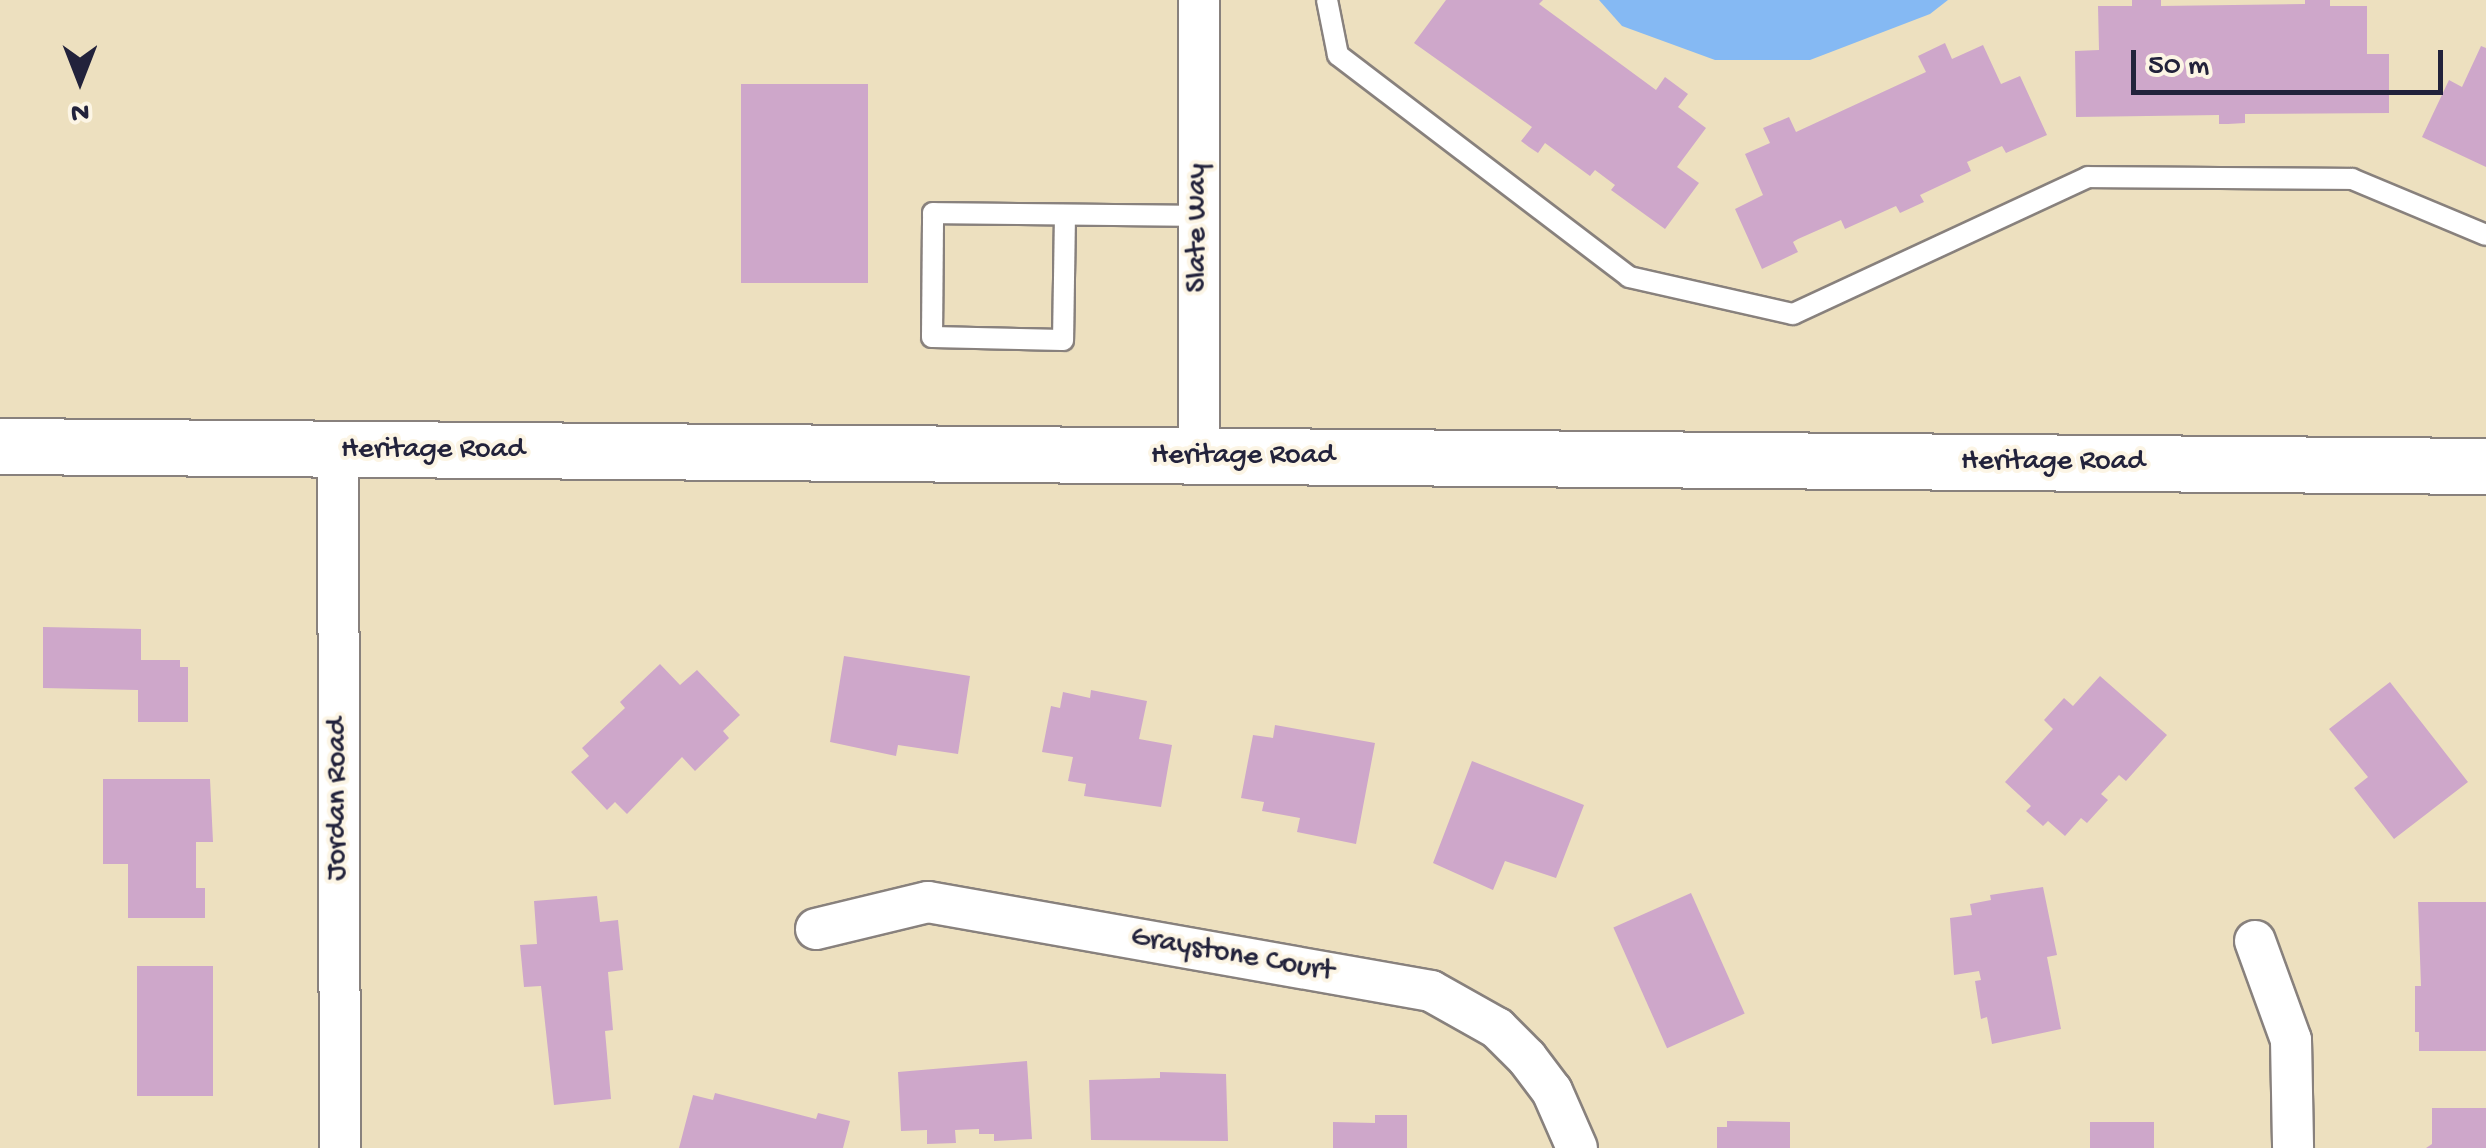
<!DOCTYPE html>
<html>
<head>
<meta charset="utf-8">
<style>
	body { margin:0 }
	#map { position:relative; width:2486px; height:1148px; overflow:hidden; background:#ede0bf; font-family:"Gochi Hand",sans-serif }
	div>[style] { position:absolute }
	.water>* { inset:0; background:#85b9f3 }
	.building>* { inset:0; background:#cea7ca; transform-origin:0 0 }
	.roads { filter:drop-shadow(2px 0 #88817d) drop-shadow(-2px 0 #88817d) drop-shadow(0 2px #88817d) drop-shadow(0 -2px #88817d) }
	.service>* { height:20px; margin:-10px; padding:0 10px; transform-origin:10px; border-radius:10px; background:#fff }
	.minor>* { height:40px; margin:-20px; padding:0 20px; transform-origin:20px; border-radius:20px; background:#fff }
	.secondary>* { height:55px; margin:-27.5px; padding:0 27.5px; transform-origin:27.5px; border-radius:27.5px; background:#fff }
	span { translate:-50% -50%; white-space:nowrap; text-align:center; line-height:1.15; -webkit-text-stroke:8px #fcf5e5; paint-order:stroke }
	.street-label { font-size:30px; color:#22223b }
	.north { position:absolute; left:30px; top:30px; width:100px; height:100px; -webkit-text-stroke:8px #fcf5e5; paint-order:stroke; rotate:180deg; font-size:28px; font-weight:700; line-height:40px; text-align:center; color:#22223b }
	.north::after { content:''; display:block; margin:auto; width:35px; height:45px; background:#22223b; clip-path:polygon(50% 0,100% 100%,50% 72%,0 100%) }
	.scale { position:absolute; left:2131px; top:50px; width:312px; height:45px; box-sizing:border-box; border:5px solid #22223b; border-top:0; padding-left:12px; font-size:30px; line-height:35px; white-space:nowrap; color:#22223b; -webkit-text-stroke:8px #fcf5e5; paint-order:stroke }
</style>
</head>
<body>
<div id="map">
	<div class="water">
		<div style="clip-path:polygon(1599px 0,1948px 0,1930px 14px,1810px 60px,1715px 60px,1622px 26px)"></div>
	</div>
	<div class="building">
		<div style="clip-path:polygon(1446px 0,1543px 0,1539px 4px,1656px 90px,1665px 77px,1688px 94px,1678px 107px,1706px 128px,1677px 167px,1699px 183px,1665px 229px,1611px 190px,1615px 185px,1595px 170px,1590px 176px,1545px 143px,1538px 153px,1529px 147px,1521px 141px,1532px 127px,1414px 43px)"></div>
		<div style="clip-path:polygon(2132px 0,2161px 0,2161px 6px,2305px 4px,2305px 0,2330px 0,2330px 6px,2367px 6px,2367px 54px,2389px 54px,2389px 113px,2245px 114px,2245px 123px,2228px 124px,2219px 124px,2219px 115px,2076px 117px,2075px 51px,2099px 50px,2098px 6px,2132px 6px)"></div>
		<div style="clip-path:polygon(1945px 43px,1952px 59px,1983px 45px,2001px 84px,2020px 76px,2047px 135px,2006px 153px,2002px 146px,1967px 162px,1971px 171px,1920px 195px,1924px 202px,1900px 213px,1896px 206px,1845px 229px,1841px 220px,1798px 239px,1793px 242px,1798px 252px,1762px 269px,1735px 209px,1763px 195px,1745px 154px,1770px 143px,1763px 128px,1789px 117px,1796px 132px,1926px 72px,1918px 56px)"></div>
		<div style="clip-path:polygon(2481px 46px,2486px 48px,2486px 167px,2422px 137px,2449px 80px,2462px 87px)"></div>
		<div style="left:741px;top:84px;width:127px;height:199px"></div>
		<div style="clip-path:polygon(43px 627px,141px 629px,141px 660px,180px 660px,180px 667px,188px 667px,188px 722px,138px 722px,138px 690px,43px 688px)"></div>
		<div style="clip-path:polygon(844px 656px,970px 676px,958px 754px,898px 745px,896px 756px,830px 742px)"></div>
		<div style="clip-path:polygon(660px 664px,680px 685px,697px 670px,740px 715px,723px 731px,729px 738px,695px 771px,682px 757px,627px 814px,615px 802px,607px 810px,571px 772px,589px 756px,582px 748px,625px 708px,620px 702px)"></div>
		<div style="clip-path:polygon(2100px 676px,2167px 735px,2126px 781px,2119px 775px,2101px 794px,2108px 800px,2087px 823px,2081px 818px,2065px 836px,2048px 821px,2043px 826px,2026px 811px,2031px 806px,2005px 782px,2053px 729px,2044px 720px,2064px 698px,2073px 706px)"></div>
		<div style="clip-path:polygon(2390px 682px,2468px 782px,2394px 839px,2354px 788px,2368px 777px,2329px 729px)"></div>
		<div style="clip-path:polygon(1091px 690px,1147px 701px,1139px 739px,1172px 745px,1161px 807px,1084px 796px,1086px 784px,1068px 781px,1073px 757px,1042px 752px,1051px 706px,1060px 708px,1063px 692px,1090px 698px)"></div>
		<div style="clip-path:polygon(1275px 725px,1375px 743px,1356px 844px,1297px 832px,1300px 818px,1262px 811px,1264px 802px,1241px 798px,1253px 735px,1273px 738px)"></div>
		<div style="clip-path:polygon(1472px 761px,1584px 805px,1556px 878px,1505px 861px,1493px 890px,1433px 863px)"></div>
		<div style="clip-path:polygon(103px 779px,210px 779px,213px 842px,196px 842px,196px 888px,205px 888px,205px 918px,128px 918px,128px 864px,103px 864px)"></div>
		<div style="clip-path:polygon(2043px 887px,2057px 955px,2047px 957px,2061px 1029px,1992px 1044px,1987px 1017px,1981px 1019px,1975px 981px,1981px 980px,1979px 971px,1954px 975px,1950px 918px,1972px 915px,1970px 904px,1991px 900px,1990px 895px)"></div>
		<div style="left:1691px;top:893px;width:132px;height:85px;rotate:66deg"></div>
		<div style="clip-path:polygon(597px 896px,600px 922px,618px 920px,623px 970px,608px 972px,613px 1030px,605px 1031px,611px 1099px,554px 1105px,541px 986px,524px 987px,520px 945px,537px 944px,534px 901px)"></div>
		<div style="clip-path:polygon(2418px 902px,2486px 902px,2486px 1051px,2419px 1051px,2419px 1032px,2415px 1032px,2415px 986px,2421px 986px)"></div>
		<div style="left:213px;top:966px;width:130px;height:76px;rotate:90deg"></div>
		<div style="clip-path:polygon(1027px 1061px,1032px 1139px,994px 1141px,994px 1134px,979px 1134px,979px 1129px,955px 1130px,956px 1143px,927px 1144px,927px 1130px,901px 1131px,898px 1072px)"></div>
		<div style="clip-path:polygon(1160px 1072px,1226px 1074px,1228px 1141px,1091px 1140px,1089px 1080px,1160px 1078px)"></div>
		<div style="clip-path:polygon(715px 1093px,816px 1119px,818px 1113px,850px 1121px,843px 1148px,679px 1148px,693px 1095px,713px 1100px)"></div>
		<div style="clip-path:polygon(2432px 1108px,2486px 1108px,2486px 1148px,2426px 1148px,2432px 1144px)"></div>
		<div style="clip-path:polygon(1375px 1115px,1407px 1115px,1407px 1148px,1333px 1148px,1333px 1122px,1375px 1123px)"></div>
		<div style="clip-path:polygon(1727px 1121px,1790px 1122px,1790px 1148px,1717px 1148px,1717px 1127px,1727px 1127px)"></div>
		<div style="left:2090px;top:1122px;width:64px;height:26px"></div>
	</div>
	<div class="roads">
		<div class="service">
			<div style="left:1327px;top:0;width:56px;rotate:78.7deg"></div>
			<div style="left:1338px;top:55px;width:366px;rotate:37.3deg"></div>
			<div style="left:1629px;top:277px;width:168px;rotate:12.7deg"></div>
			<div style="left:1793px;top:314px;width:325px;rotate:-24.9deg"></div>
			<div style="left:2088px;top:177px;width:264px;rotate:0.4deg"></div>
			<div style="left:2352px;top:179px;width:145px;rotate:22.7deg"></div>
			<div style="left:1065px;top:215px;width:125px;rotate:90.9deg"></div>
			<div style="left:1063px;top:340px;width:131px;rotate:-178.7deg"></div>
			<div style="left:932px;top:337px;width:124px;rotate:-89.5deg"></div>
			<div style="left:933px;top:213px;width:266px;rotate:0.6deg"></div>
		</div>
		<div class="minor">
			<div style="left:1199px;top:0;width:457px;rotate:90deg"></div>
			<div style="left:338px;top:450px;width:698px;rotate:89.84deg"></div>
			<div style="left:816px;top:929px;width:115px;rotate:-13.6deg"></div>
			<div style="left:928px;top:902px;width:511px;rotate:10.03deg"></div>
			<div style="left:1431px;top:991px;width:76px;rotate:29.3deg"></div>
			<div style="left:1497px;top:1028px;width:42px;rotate:45deg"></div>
			<div style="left:1527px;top:1058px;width:41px;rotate:52.9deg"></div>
			<div style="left:1552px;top:1091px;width:62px;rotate:66.3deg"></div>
			<div style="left:2255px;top:941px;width:105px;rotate:70deg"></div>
			<div style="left:2291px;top:1040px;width:108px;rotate:88.9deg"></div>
		</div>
		<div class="secondary">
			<div style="left:0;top:446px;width:2486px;rotate:0.46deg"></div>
		</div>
	</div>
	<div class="street-label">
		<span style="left:1199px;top:228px;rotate:-90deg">Slate Way</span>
		<span style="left:433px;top:451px">Heritage Road</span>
		<span style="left:1243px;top:457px">Heritage Road</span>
		<span style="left:2053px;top:463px">Heritage Road</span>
		<span style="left:339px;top:799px;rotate:-90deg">Jordan Road</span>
		<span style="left:1232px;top:956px;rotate:10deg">Graystone Court</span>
	</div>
	<div class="north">N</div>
	<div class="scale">50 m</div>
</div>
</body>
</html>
